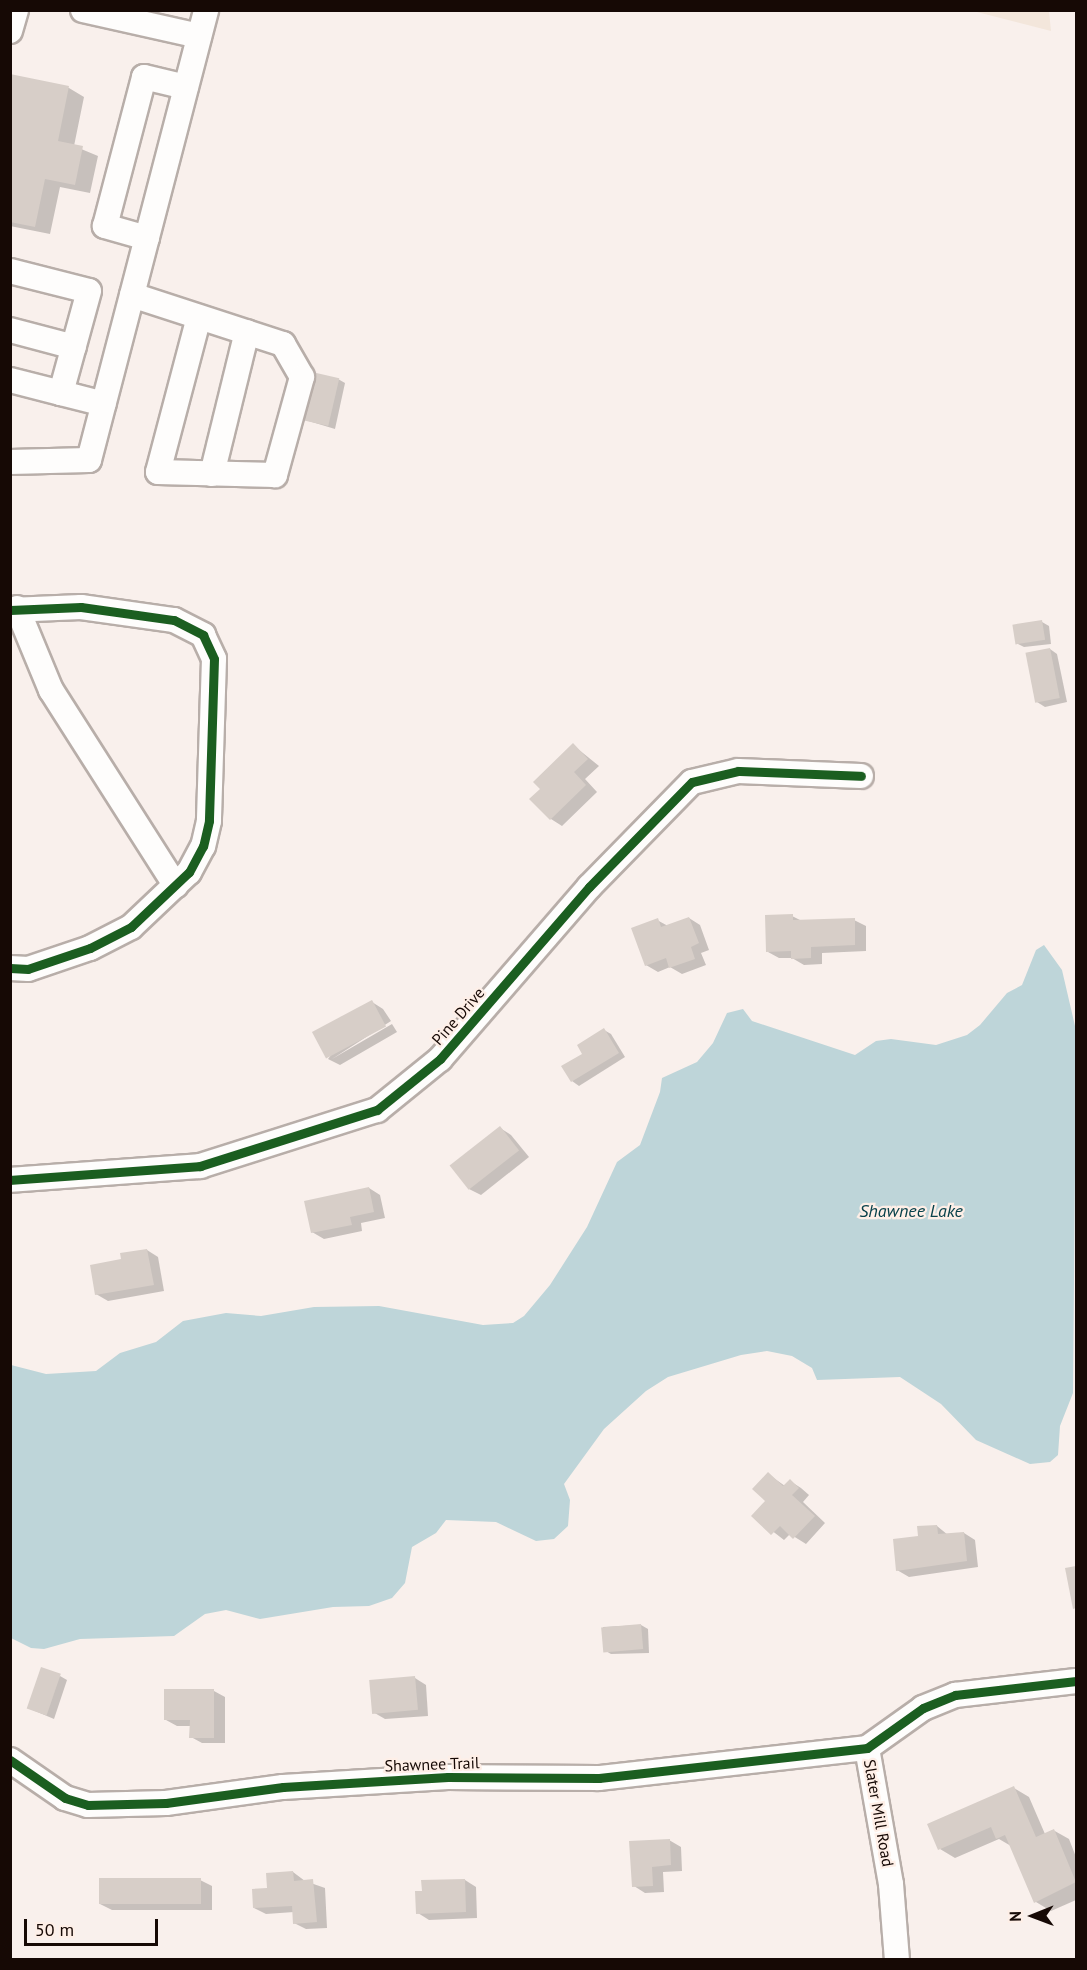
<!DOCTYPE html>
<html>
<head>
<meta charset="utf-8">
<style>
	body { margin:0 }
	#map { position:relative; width:1087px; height:1970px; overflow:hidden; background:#f9f0ec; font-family:"PT Sans",sans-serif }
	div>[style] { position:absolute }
	.commercial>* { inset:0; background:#f3e6db }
	.water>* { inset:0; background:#bed5d9 }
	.shadow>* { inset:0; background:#0003 }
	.building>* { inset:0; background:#d7cec8; transform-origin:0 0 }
	.roads { filter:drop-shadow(2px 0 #b8aea9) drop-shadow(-2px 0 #b8aea9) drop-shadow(0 2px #b8aea9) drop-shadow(0 -2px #b8aea9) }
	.minor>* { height:24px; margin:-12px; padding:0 12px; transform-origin:12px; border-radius:12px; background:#fefdfc }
	.cycleway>* { height:9px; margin:-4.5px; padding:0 4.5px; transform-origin:4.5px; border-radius:4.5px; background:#1b5e20 }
	span { translate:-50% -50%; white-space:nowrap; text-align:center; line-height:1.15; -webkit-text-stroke:4.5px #feefe7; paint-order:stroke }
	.street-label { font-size:16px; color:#160905 }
	.water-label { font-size:18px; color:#08414b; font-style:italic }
	.frame { position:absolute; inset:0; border:12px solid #160905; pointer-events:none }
	.north { position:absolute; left:1003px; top:1886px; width:60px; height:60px; -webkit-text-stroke:4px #feefe7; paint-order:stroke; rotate:269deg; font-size:16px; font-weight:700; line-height:24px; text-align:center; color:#160905 }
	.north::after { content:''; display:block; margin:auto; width:21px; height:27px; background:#160905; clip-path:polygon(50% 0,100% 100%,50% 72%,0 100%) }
	.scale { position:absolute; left:24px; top:1919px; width:134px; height:27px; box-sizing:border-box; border:3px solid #160905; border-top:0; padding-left:8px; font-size:18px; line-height:21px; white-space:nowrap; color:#160905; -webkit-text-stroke:4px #feefe7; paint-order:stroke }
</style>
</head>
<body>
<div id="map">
	<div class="commercial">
		<div style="clip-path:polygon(973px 11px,1049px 11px,1051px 31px)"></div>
	</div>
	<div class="water">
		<div style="clip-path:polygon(1044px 945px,1062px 970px,1075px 1026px,1076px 1061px,1073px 1393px,1060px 1426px,1058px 1455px,1050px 1462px,1030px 1464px,976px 1440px,941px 1404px,900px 1377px,817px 1380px,812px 1368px,792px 1356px,767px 1351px,741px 1355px,668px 1377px,646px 1391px,604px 1429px,564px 1484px,570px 1500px,568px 1526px,554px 1539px,536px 1541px,496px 1522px,446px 1520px,436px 1533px,412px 1547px,405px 1583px,392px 1598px,369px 1606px,333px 1607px,260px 1619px,226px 1610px,205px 1614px,174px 1636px,80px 1639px,44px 1649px,31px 1648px,11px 1638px,11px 1365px,46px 1374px,96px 1371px,120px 1353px,156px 1342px,183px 1321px,226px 1313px,261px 1316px,314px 1307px,379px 1306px,483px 1325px,513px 1323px,524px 1316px,550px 1285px,587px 1227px,617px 1162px,640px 1145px,660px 1092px,662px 1078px,697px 1062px,713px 1043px,727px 1013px,743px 1009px,752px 1021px,855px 1055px,876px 1041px,891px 1039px,936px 1045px,967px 1035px,980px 1025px,1007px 993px,1022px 985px,1036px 950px)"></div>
	</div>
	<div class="shadow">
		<div style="clip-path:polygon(10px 75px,69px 88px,84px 97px,74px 146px,98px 156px,90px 193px,60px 187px,50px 234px,10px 226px)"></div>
		<div style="clip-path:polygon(338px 379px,345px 383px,335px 429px,302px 419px)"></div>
		<div style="clip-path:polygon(1042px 622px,1049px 626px,1051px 644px,1024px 647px,1016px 643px)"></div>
		<div style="clip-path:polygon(1050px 649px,1057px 654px,1067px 702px,1045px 707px,1037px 702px)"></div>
		<div style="clip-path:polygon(573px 745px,599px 766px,585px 779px,597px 792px,562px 826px,551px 819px,542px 789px)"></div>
		<div style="clip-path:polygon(792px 916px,802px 921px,854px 920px,866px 926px,866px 951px,822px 953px,822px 964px,804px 965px,792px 958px,779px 958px,768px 952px)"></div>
		<div style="clip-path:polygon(689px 918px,700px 925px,709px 950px,701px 953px,706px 965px,682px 974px,670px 967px,658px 972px,646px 965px,657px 920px,668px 926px)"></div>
		<div style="clip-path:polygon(372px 1002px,383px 1009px,391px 1021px,332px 1059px,392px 1024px,397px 1032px,340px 1065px,328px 1059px)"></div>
		<div style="clip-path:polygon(604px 1030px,611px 1034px,625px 1057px,579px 1086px,572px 1081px,584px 1054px)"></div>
		<div style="clip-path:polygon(500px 1128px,511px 1135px,529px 1157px,481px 1195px,469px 1189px)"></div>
		<div style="clip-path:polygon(369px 1188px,380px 1195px,385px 1218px,361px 1223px,362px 1231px,324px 1239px,312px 1232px)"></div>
		<div style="clip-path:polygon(147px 1250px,158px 1257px,164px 1291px,108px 1301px,96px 1294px,123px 1260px)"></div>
		<div style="clip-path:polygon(768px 1474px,785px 1486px,790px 1481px,801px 1488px,809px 1495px,803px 1502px,825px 1523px,806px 1544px,790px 1534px,784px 1540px,753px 1516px,767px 1500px)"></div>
		<div style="clip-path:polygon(937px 1526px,948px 1535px,964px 1533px,975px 1540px,978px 1567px,909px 1577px,897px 1570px,920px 1538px)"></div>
		<div style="clip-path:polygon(1076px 1568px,1076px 1609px,1067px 1570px)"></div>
		<div style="clip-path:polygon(641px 1625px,648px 1629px,649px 1653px,611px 1654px,604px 1650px,603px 1627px)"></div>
		<div style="clip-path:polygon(60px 1676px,67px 1680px,54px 1719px,28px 1708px)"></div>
		<div style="clip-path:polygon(415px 1678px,426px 1685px,428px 1716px,385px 1719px,373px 1712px)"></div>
		<div style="clip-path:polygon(214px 1691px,225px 1697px,225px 1743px,202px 1743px,191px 1737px,191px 1726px,177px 1726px,166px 1720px)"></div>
		<div style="clip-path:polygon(1014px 1788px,1029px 1797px,1045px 1834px,1053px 1830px,1069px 1839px,1076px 1857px,1076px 1900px,1051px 1911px,1036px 1902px,1011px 1846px,999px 1839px,955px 1858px,940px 1849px)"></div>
		<div style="clip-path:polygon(669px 1840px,681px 1847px,682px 1871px,663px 1872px,664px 1892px,645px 1893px,634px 1886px)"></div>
		<div style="clip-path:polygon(293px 1872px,305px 1881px,325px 1888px,327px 1928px,306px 1929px,294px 1923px,294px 1912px,266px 1914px,254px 1908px,269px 1889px)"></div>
		<div style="clip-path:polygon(200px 1880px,212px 1886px,212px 1910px,112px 1910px,100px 1904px)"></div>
		<div style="clip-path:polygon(465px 1880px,476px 1887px,477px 1918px,429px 1920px,418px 1913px)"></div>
	</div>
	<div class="building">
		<div style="clip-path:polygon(10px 74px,69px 86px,58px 141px,83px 146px,75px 185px,45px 179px,35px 227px,10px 222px)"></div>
		<div style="left:312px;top:372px;width:28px;height:49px;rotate:13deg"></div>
		<div style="left:1042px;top:620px;width:20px;height:30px;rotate:81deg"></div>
		<div style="left:1050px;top:648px;width:51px;height:25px;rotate:79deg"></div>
		<div style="clip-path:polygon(573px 743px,588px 759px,574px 772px,586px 785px,550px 820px,529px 799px,540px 789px,533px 782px)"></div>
		<div style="clip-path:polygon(793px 914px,793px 920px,855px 918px,855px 945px,811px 947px,811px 958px,791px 959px,791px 951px,766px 952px,765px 915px)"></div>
		<div style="clip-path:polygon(689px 917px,699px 943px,691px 947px,695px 959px,669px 968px,666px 958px,645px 966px,631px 928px,658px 918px,661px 927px)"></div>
		<div style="left:372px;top:1000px;width:30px;height:68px;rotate:62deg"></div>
		<div style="clip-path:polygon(604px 1028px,619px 1053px,571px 1082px,561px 1066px,582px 1054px,577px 1045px)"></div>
		<div style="left:500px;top:1126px;width:31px;height:64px;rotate:52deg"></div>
		<div style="clip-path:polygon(369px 1187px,374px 1212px,350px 1217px,352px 1225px,311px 1233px,304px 1201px)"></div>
		<div style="clip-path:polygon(147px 1249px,154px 1285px,95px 1295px,90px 1265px,121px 1259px,120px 1253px)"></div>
		<div style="clip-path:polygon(768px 1472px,783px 1486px,790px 1479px,799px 1488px,792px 1495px,815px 1516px,793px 1539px,780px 1526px,771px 1535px,751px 1516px,765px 1501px,752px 1489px)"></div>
		<div style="clip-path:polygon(937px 1525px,938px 1534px,964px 1532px,967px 1561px,896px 1571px,893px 1539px,918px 1536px,917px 1526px)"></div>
		<div style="clip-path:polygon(1076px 1566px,1076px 1608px,1073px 1609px,1065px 1568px)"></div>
		<div style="left:641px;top:1624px;width:25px;height:40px;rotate:85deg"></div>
		<div style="left:41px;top:1667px;width:21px;height:44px;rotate:19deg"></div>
		<div style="left:415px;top:1676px;width:34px;height:46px;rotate:85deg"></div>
		<div style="clip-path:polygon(164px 1689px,214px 1689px,214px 1738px,189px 1738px,190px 1720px,164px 1720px)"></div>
		<div style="clip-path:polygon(1014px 1786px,1036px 1837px,1054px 1829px,1076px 1882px,1034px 1903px,1005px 1835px,996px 1839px,991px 1827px,938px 1850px,927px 1824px)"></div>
		<div style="clip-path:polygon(670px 1839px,671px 1865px,652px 1867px,653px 1886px,632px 1887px,629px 1841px)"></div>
		<div style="clip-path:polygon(293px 1871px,294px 1881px,313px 1879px,317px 1922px,293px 1924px,292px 1906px,253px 1908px,252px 1889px,267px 1888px,266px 1873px)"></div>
		<div style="left:99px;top:1878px;width:102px;height:26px"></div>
		<div style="clip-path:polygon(465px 1879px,466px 1912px,416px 1914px,415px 1891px,422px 1891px,421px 1880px)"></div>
	</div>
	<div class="roads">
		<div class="minor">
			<div style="left:83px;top:10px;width:119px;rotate:12.6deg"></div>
			<div style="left:10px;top:31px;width:22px;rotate:-74deg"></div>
			<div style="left:147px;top:238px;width:44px;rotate:-164.1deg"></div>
			<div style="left:105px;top:226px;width:154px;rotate:-75.3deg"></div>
			<div style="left:144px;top:77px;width:43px;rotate:13.4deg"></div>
			<div style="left:10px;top:271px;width:81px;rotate:14.2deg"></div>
			<div style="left:89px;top:291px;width:106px;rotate:105.4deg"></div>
			<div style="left:61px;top:393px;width:53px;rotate:-165.7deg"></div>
			<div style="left:132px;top:295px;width:159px;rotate:18deg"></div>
			<div style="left:283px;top:344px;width:38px;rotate:60deg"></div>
			<div style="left:302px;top:377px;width:102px;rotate:105.4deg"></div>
			<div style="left:275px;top:475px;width:117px;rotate:-178.5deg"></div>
			<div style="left:158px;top:472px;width:160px;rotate:-75.2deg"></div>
			<div style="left:10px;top:330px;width:66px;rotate:14.9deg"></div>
			<div style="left:61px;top:393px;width:44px;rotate:14.3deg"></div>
			<div style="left:10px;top:462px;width:79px;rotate:-1.5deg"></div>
			<div style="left:89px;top:460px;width:465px;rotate:-75.4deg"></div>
			<div style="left:212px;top:474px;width:146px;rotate:-76.2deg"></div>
			<div style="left:17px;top:608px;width:89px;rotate:67.5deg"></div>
			<div style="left:51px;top:690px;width:232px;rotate:57.5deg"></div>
			<div style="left:10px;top:610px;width:71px;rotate:-2.4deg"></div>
			<div style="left:81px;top:607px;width:94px;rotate:8deg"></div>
			<div style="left:174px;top:620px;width:33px;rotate:27deg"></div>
			<div style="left:203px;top:635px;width:26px;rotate:65deg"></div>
			<div style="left:214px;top:659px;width:162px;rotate:91.8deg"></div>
			<div style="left:209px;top:821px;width:26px;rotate:103deg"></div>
			<div style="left:203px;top:846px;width:30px;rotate:118deg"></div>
			<div style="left:189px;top:872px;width:80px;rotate:136.5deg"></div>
			<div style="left:131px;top:927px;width:46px;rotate:152.9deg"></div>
			<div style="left:90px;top:948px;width:65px;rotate:161.3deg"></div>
			<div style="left:28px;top:969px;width:18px;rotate:-177deg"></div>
			<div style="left:10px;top:1180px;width:191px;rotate:-4.2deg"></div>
			<div style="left:200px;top:1166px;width:186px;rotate:-17.6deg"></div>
			<div style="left:377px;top:1110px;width:81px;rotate:-39deg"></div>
			<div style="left:440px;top:1059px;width:228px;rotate:-49.1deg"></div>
			<div style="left:589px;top:887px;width:147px;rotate:-45.6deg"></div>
			<div style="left:692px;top:782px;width:47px;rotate:-13.4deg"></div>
			<div style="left:738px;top:771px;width:123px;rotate:2.3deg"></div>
			<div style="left:867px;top:1748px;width:138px;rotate:80deg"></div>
			<div style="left:891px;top:1884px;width:76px;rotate:85.5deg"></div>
			<div style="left:10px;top:1760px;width:67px;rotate:34.6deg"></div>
			<div style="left:65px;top:1798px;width:24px;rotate:17deg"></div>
			<div style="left:88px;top:1805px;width:78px;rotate:-1.5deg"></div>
			<div style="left:166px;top:1803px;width:118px;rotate:-7.8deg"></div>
			<div style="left:283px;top:1787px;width:165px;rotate:-3.5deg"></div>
			<div style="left:448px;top:1777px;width:151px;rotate:0.4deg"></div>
			<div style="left:599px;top:1778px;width:270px;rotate:-6.4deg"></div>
			<div style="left:867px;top:1748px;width:69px;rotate:-35.5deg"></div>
			<div style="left:923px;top:1708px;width:35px;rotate:-22deg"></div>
			<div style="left:955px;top:1695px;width:122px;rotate:-6.6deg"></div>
		</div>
	</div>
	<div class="cycleway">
		<div style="left:10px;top:610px;width:71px;rotate:-2.4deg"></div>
		<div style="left:81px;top:607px;width:94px;rotate:8deg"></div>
		<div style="left:174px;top:620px;width:33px;rotate:27deg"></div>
		<div style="left:203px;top:635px;width:26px;rotate:65deg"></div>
		<div style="left:214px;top:659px;width:162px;rotate:91.8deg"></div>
		<div style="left:209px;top:821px;width:26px;rotate:103deg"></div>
		<div style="left:203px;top:846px;width:30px;rotate:118deg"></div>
		<div style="left:189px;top:872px;width:80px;rotate:136.5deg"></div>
		<div style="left:131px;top:927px;width:46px;rotate:152.9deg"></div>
		<div style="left:90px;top:948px;width:65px;rotate:161.3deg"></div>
		<div style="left:28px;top:969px;width:18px;rotate:-177deg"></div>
		<div style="left:10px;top:1180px;width:191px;rotate:-4.2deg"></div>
		<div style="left:200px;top:1166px;width:186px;rotate:-17.6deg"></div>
		<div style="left:377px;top:1110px;width:81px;rotate:-39deg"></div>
		<div style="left:440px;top:1059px;width:228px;rotate:-49.1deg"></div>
		<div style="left:589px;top:887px;width:147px;rotate:-45.6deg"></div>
		<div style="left:692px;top:782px;width:47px;rotate:-13.4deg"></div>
		<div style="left:738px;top:771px;width:123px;rotate:2.3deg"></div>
		<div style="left:10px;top:1760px;width:67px;rotate:34.6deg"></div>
		<div style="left:65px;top:1798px;width:24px;rotate:17deg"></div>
		<div style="left:88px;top:1805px;width:78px;rotate:-1.5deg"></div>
		<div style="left:166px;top:1803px;width:118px;rotate:-7.8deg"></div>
		<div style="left:283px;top:1787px;width:165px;rotate:-3.5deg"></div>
		<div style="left:448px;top:1777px;width:151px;rotate:0.4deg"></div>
		<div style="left:599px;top:1778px;width:270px;rotate:-6.4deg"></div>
		<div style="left:867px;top:1748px;width:69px;rotate:-35.5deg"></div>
		<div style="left:923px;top:1708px;width:35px;rotate:-22deg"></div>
		<div style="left:955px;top:1695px;width:122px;rotate:-6.6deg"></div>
	</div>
	<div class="street-label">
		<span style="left:458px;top:1016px;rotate:-49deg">Pine Drive</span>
		<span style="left:432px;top:1764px;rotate:-2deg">Shawnee Trail</span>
		<span style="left:879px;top:1813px;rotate:80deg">Slater Mill Road</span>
	</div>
	<div class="water-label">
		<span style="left:911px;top:1211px">Shawnee Lake</span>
	</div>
	<div class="frame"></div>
	<div class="north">N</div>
	<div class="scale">50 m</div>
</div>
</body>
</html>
